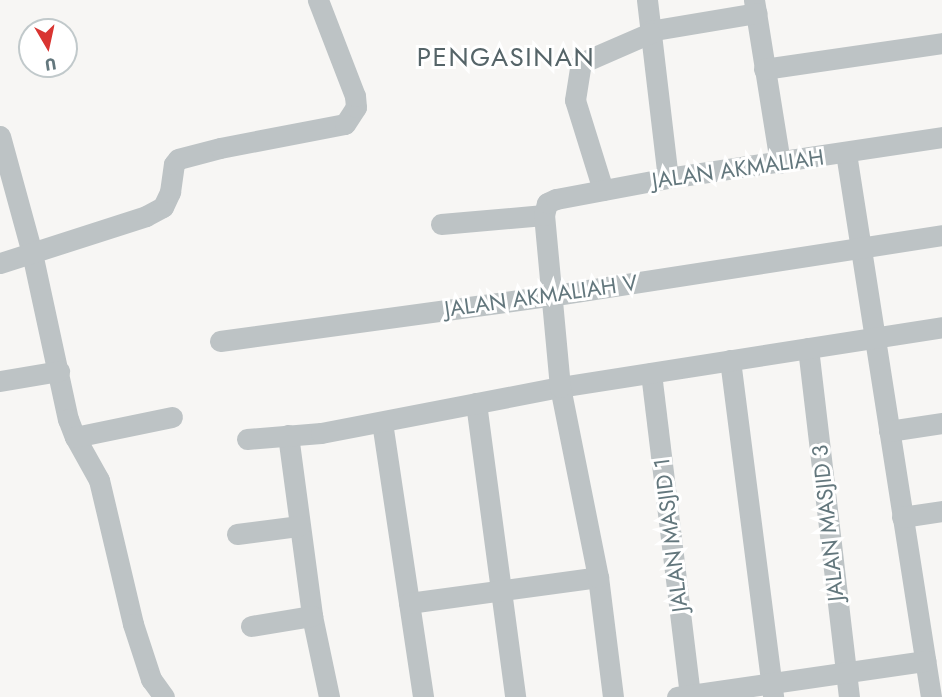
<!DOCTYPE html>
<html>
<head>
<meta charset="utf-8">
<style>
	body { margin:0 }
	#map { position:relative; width:942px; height:697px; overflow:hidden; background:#f7f6f4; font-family:Jost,sans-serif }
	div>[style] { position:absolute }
	.street>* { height:21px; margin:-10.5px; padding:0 10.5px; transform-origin:10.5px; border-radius:10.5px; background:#bdc3c5 }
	span { translate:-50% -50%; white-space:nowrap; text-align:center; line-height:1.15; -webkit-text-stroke:6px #fff; paint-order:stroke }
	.street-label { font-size:22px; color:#63777d }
	.quarter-label { font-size:26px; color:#556468; letter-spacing:1.5px }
	.north { position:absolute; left:18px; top:18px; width:60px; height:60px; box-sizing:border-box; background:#fff; border:2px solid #c1c9cb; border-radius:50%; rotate:171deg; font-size:16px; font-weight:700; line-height:24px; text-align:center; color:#63777d }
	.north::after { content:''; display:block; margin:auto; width:21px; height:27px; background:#d93431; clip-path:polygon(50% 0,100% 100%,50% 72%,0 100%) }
</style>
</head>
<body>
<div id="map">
	<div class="street">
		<div style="left:647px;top:0;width:179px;rotate:83.3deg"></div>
		<div style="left:754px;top:0;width:165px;rotate:80.9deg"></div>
		<div style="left:649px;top:31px;width:109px;rotate:-9.5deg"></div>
		<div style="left:764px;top:69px;width:180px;rotate:-8.3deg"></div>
		<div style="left:0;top:136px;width:121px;rotate:74.7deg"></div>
		<div style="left:32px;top:253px;width:170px;rotate:77.8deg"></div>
		<div style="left:68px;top:419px;width:19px;rotate:69deg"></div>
		<div style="left:75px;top:437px;width:49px;rotate:60.8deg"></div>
		<div style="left:99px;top:480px;width:148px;rotate:76.7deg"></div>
		<div style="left:133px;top:624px;width:58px;rotate:71.9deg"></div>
		<div style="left:151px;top:679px;width:22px;rotate:54deg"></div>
		<div style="left:846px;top:153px;width:551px;rotate:81.12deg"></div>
		<div style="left:603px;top:190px;width:94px;rotate:-107.3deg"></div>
		<div style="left:575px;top:100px;width:37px;rotate:-81deg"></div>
		<div style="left:581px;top:63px;width:75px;rotate:-23.5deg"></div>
		<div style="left:441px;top:224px;width:103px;rotate:-5deg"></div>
		<div style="left:0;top:263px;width:153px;rotate:-17.8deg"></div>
		<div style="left:146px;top:216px;width:19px;rotate:-28deg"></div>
		<div style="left:163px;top:207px;width:17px;rotate:-65deg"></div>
		<div style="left:170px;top:192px;width:28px;rotate:-82deg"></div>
		<div style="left:174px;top:164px;width:6px;rotate:-51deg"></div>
		<div style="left:178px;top:159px;width:43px;rotate:-14.7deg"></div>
		<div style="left:220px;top:148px;width:127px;rotate:-10.9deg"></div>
		<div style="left:345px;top:124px;width:20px;rotate:-57deg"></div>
		<div style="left:356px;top:107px;width:11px;rotate:-95deg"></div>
		<div style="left:355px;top:96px;width:103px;rotate:-111.1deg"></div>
		<div style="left:220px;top:341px;width:332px;rotate:-7.8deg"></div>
		<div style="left:549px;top:296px;width:398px;rotate:-8.8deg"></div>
		<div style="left:808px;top:348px;width:351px;rotate:83.3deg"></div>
		<div style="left:730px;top:360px;width:340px;rotate:82.7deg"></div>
		<div style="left:651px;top:373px;width:326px;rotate:83.1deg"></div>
		<div style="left:0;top:381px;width:60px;rotate:-9.6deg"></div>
		<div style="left:476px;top:403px;width:297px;rotate:82.4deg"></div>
		<div style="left:382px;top:422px;width:278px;rotate:81.5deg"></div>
		<div style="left:889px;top:431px;width:54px;rotate:-8.6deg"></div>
		<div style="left:288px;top:435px;width:183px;rotate:82.4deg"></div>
		<div style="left:312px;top:616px;width:83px;rotate:78.1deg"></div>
		<div style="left:75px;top:437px;width:99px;rotate:-11.7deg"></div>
		<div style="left:247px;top:439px;width:74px;rotate:-4.6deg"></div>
		<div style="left:321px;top:433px;width:243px;rotate:-10.9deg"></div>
		<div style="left:560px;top:387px;width:387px;rotate:-8.9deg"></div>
		<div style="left:902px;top:517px;width:40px;rotate:-8.5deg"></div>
		<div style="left:237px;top:534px;width:63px;rotate:-7.4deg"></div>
		<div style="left:409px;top:603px;width:191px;rotate:-7.8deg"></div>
		<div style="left:251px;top:626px;width:62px;rotate:-9.3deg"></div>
		<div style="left:613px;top:697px;width:121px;rotate:-97.1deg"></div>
		<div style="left:598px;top:577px;width:194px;rotate:-101.3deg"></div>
		<div style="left:560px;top:387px;width:173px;rotate:-95.3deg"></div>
		<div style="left:544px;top:215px;width:12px;rotate:-76deg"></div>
		<div style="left:547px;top:203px;width:10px;rotate:-24deg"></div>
		<div style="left:556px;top:199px;width:114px;rotate:-10.6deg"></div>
		<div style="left:668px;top:178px;width:277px;rotate:-8.5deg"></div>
		<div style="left:677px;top:697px;width:251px;rotate:-8.3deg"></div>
	</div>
	<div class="street-label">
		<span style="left:738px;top:169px;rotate:-8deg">JALAN AKMALIAH</span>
		<span style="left:541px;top:296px;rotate:-8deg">JALAN AKMALIAH V</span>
		<span style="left:828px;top:523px;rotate:-96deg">JALAN MASJID 3</span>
		<span style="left:671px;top:535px;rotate:-97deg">JALAN MASJID 1</span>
	</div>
	<div class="quarter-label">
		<span style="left:506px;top:58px">PENGASINAN</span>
	</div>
	<div class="north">U</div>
</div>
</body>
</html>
